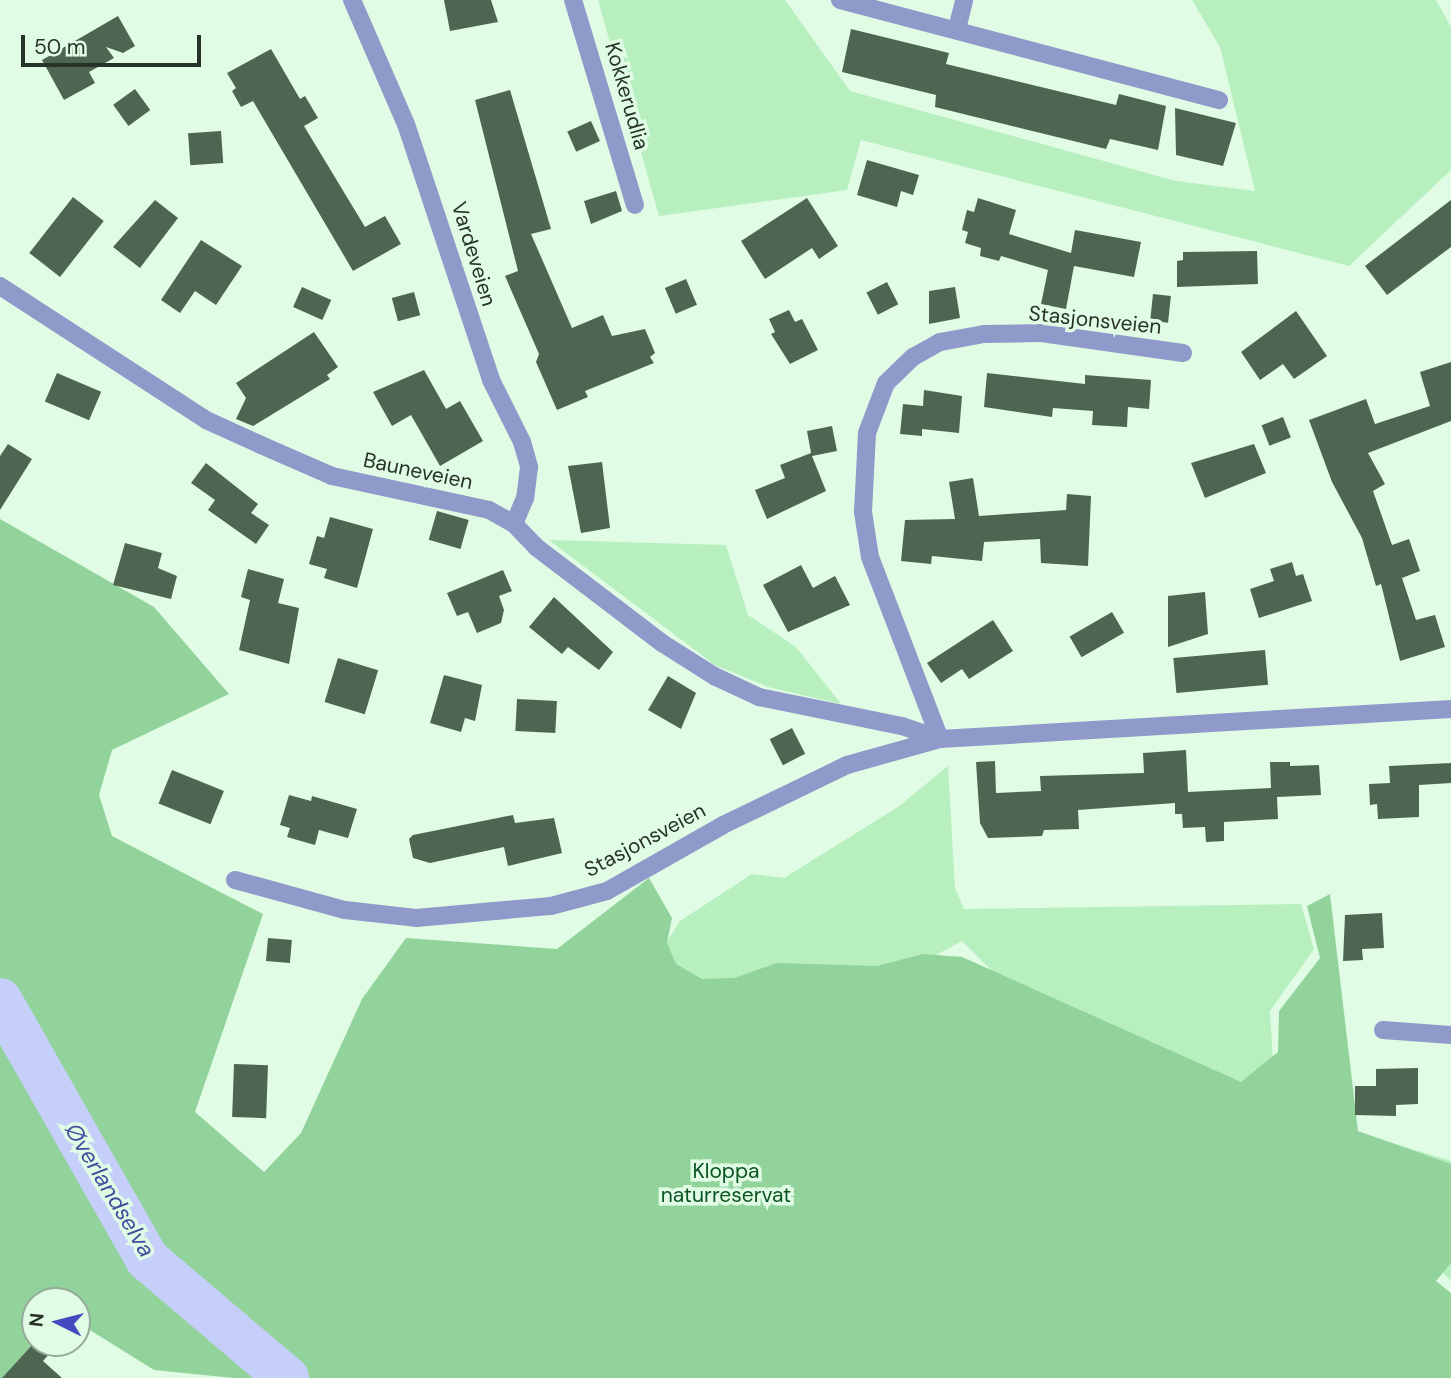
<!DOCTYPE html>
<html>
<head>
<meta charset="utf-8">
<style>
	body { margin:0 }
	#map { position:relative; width:1451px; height:1378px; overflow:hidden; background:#e0fce4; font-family:"DM Sans",sans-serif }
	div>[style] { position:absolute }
	.green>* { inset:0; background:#b7efbf }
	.forest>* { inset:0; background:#92d39c }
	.river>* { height:44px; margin:-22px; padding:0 22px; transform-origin:22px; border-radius:22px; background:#c5cffa }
	.building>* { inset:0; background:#4e6651; transform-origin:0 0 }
	.minor>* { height:18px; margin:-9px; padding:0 9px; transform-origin:9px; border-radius:9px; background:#8f99ca }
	span { translate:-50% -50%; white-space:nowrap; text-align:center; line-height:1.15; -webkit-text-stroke:7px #e0fce4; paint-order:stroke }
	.street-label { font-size:21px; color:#283229 }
	.park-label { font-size:21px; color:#0a5322 }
	.water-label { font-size:23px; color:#444d9f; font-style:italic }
	.north { position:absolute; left:21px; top:1287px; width:70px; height:70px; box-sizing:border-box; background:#e0fce4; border:2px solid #96ab99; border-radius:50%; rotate:276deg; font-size:19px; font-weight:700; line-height:28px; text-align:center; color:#283229 }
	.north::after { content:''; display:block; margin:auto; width:24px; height:32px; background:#444bc0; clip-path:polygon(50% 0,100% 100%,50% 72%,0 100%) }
	.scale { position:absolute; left:21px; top:35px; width:180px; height:32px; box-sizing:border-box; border:4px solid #283229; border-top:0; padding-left:9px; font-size:21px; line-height:24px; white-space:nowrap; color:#283229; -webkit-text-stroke:5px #e0fce4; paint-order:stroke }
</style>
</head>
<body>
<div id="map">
	<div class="green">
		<div style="clip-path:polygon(598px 0,785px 0,850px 91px,1176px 181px,1255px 191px,1220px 47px,1192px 0,1436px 0,1451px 27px,1451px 170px,1349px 266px,861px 140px,847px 190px,659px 216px)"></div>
		<div style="clip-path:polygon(549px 540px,726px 545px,748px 615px,796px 647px,841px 704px,768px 687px,715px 665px)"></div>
		<div style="clip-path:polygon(948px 766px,955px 888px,964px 909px,1301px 904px,1314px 949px,1270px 1011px,1273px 1061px,1344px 1128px,1451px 1161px,1451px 1281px,1310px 1140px,992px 971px,962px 941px,869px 991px,743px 987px,685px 977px,660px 953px,680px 921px,752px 874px,784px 878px,898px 807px)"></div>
	</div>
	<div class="forest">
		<div style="clip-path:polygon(0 519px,154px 607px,229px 694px,112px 750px,99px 795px,112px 836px,263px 914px,195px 1112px,264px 1172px,301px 1133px,362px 999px,406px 938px,557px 949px,649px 878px,672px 918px,667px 943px,676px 964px,702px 979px,734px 978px,777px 963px,877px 966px,923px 954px,962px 957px,1241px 1082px,1278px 1052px,1279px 1011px,1320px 958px,1307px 906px,1330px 894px,1358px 1131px,1451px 1164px,1451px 1263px,1436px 1281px,1451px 1293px,1451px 1378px,233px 1378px,154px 1370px,77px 1322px,77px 1301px,35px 1301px,35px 1343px,11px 1378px,0 1378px)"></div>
	</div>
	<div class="river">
		<div style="left:0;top:1000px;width:298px;rotate:60.4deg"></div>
		<div style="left:147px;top:1259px;width:184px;rotate:40.4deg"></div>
	</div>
	<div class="building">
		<div style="clip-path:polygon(444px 0,491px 0,498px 22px,450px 31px)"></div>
		<div style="clip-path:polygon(118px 16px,135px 46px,123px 53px,106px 47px,114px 58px,89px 72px,95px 83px,64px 100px,42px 60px)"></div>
		<div style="clip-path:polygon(851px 29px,949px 53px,946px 64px,1045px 88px,1116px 105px,1119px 94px,1166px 106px,1158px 150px,1110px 139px,1106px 149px,935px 107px,936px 95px,842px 72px)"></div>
		<div style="clip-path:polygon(271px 49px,300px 99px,305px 96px,318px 118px,304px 126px,365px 227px,385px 216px,401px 244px,353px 271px,253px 101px,241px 107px,232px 91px,236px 88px,227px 73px)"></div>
		<div style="left:135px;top:89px;width:26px;height:27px;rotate:54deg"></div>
		<div style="clip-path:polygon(510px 90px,551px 229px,531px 234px,572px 328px,603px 315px,612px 336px,645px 329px,655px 353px,650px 357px,654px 363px,585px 391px,588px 397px,557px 410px,536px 362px,539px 354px,505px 276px,518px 271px,475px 100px)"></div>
		<div style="clip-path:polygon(1175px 108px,1236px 123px,1223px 166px,1176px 155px)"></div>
		<div style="left:591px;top:121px;width:22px;height:26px;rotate:66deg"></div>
		<div style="left:221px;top:131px;width:32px;height:33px;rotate:86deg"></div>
		<div style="clip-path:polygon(867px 160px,919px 175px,913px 195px,901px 191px,897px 207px,857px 195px)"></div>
		<div style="clip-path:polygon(616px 191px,622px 211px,591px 224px,584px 201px)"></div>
		<div style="left:73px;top:197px;width:39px;height:71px;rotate:38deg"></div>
		<div style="clip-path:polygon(807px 198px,838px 246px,819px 259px,812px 248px,765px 279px,741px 241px)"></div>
		<div style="clip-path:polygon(978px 198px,1016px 210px,1009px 234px,1071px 253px,1075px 230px,1141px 242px,1134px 277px,1074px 266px,1066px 309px,1041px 304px,1048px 270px,1001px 256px,999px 261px,980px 256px,981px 248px,965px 243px,968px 232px,962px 230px,967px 210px,974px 212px)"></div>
		<div style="clip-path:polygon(155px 200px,178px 218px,140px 268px,113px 247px)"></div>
		<div style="clip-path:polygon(1451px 200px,1451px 247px,1387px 295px,1365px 266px)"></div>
		<div style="clip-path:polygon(201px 240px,242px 266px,216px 305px,195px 291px,180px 313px,161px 300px)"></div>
		<div style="clip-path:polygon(1257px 251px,1258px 284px,1177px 287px,1177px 261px,1183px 260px,1183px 252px)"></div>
		<div style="left:686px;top:279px;width:28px;height:23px;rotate:67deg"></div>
		<div style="left:887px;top:282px;width:25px;height:23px;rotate:63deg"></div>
		<div style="left:302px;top:287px;width:32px;height:22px;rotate:24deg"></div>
		<div style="clip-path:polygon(955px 287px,960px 318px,929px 324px,929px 291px)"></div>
		<div style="left:414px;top:292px;width:24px;height:23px;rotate:75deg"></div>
		<div style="left:1153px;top:294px;width:18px;height:27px;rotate:6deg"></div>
		<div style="clip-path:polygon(789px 310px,795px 322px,802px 319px,818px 350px,790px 364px,771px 334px,775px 332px,769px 319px)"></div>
		<div style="clip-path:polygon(1296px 311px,1327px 356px,1294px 379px,1283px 364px,1260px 380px,1241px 352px)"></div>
		<div style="clip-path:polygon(314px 332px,338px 367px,327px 375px,330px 379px,253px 426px,236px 419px,246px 398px,236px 383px)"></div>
		<div style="clip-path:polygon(1451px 362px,1451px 421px,1368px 453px,1385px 484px,1373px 491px,1392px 545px,1409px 539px,1420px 571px,1402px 578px,1416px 620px,1435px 615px,1445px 647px,1400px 661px,1381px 584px,1376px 586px,1362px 538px,1332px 482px,1309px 420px,1366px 399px,1375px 424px,1430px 406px,1420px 372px)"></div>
		<div style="clip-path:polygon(424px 370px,446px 409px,460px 401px,483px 441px,440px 466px,411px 415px,392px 426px,373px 392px)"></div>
		<div style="left:57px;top:373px;width:48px;height:31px;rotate:23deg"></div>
		<div style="clip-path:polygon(987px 373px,1085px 384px,1085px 375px,1151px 380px,1149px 409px,1128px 407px,1127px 427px,1092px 425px,1093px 411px,1053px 408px,1052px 417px,984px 407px)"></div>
		<div style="clip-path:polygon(924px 390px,962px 396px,959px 433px,922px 429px,922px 436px,900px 434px,903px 404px,923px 406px)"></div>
		<div style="left:1283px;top:417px;width:22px;height:23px;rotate:69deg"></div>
		<div style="clip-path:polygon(832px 426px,837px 451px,812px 456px,826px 491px,767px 519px,755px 490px,785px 478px,780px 465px,811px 453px,807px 431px)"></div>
		<div style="clip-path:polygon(8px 444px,32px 459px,0 510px,0 456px)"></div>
		<div style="clip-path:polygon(1254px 444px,1266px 473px,1205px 498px,1191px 463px)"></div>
		<div style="clip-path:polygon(602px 462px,610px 528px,581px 533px,568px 466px)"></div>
		<div style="clip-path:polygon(206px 463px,258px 504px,251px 513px,269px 525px,256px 544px,208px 510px,215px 500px,191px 483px)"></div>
		<div style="clip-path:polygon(973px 478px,979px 516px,1066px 510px,1067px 494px,1091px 496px,1088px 566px,1041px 563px,1040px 539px,984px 542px,982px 561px,932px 556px,931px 564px,901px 561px,905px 520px,955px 519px,949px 482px)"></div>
		<div style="left:437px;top:511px;width:33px;height:30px;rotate:16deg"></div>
		<div style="clip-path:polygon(330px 517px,373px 529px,357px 588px,324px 578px,327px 569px,309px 564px,317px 536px,324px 538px)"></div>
		<div style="clip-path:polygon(125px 543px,162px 553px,158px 568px,177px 576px,171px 599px,113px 585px)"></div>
		<div style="clip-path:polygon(1292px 562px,1296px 576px,1303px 574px,1312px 601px,1259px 618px,1250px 589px,1274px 581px,1270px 569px)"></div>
		<div style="clip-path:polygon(801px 565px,813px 588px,835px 576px,850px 605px,788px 632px,763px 585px)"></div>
		<div style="clip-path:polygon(248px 569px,284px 579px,278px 603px,299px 608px,289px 664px,239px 650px,250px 600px,241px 597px)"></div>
		<div style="clip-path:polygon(503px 570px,512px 591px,499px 596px,504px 610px,501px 623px,477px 633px,468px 612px,457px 616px,447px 593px)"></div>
		<div style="clip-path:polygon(1205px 592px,1208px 634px,1168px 647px,1168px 596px)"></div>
		<div style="clip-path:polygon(554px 597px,613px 652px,599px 670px,568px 647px,562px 654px,529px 627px)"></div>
		<div style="left:1112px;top:612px;width:24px;height:49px;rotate:60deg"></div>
		<div style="clip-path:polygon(993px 620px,1013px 651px,969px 679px,962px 669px,941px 683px,927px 663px)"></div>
		<div style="left:1265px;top:650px;width:35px;height:92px;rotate:85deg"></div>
		<div style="left:338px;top:658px;width:42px;height:46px;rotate:17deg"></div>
		<div style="clip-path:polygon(444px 675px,482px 685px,475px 721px,465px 718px,461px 732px,430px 723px)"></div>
		<div style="clip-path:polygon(668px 676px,696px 693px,681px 729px,648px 710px)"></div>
		<div style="left:517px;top:699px;width:40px;height:32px;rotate:3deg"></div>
		<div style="left:792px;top:728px;width:29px;height:25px;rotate:63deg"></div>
		<div style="clip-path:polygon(1186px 750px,1188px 792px,1271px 788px,1270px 762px,1290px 762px,1290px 766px,1319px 765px,1321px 795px,1277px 797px,1278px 819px,1224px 822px,1224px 841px,1206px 842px,1205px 827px,1183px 828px,1182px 814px,1175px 814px,1175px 803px,1078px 810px,1079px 829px,1044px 830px,1042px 836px,988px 838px,980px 823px,976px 762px,995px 761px,996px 793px,1041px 791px,1040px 776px,1144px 773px,1143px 753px)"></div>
		<div style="clip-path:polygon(1451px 763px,1451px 783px,1419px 785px,1419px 817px,1378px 819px,1377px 804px,1370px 805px,1369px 784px,1390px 783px,1389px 766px)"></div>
		<div style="left:172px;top:770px;width:56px;height:36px;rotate:22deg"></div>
		<div style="clip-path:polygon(289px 795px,311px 801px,312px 796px,357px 809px,348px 838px,319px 830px,315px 845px,287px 837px,290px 828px,280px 825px)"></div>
		<div style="clip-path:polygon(513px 815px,515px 823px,554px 818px,562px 853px,508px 866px,504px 847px,430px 863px,413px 858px,409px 839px,413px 835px)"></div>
		<div style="clip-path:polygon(1382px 913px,1384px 948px,1362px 949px,1363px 960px,1343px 961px,1345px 915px)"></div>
		<div style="left:268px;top:938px;width:24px;height:23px;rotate:5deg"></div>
		<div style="left:234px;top:1064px;width:34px;height:53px;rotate:2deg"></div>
		<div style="clip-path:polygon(1418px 1068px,1418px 1104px,1396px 1105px,1396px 1116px,1355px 1115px,1355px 1086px,1376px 1086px,1376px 1069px)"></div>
		<div style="clip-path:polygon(34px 1343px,59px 1343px,43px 1361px,62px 1378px,2px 1378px)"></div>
	</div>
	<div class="minor">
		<div style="left:352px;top:0;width:135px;rotate:66.5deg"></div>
		<div style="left:406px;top:124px;width:270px;rotate:71.6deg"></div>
		<div style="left:491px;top:380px;width:69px;rotate:63.4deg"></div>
		<div style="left:522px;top:442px;width:26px;rotate:74deg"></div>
		<div style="left:529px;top:467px;width:31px;rotate:97deg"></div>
		<div style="left:525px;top:498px;width:28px;rotate:113deg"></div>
		<div style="left:573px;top:0;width:214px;rotate:73.2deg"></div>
		<div style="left:840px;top:0;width:392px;rotate:14.8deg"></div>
		<div style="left:957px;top:29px;width:30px;rotate:-76deg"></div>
		<div style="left:0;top:286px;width:246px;rotate:33deg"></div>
		<div style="left:206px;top:420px;width:60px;rotate:24.4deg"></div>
		<div style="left:261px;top:445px;width:77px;rotate:23.6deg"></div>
		<div style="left:332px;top:476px;width:161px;rotate:12.2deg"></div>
		<div style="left:489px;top:510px;width:29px;rotate:29deg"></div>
		<div style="left:514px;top:524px;width:32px;rotate:46deg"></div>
		<div style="left:536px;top:547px;width:158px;rotate:37.3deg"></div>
		<div style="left:662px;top:643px;width:62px;rotate:32.4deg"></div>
		<div style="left:714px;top:676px;width:50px;rotate:25deg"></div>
		<div style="left:759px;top:697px;width:146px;rotate:11.5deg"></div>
		<div style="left:902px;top:726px;width:40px;rotate:18.9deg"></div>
		<div style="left:1183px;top:353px;width:143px;rotate:-172deg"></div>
		<div style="left:1041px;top:333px;width:57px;rotate:179deg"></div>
		<div style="left:984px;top:334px;width:45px;rotate:169.7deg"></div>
		<div style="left:940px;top:342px;width:31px;rotate:151deg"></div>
		<div style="left:913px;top:357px;width:37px;rotate:136deg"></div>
		<div style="left:886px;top:383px;width:53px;rotate:110.8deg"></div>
		<div style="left:867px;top:433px;width:79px;rotate:92.9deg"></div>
		<div style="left:863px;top:512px;width:46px;rotate:81.2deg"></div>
		<div style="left:870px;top:557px;width:195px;rotate:69deg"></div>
		<div style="left:940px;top:739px;width:512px;rotate:-3.36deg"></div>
		<div style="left:235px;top:880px;width:114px;rotate:15.3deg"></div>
		<div style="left:345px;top:910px;width:71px;rotate:6.4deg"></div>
		<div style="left:416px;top:918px;width:136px;rotate:-5.1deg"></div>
		<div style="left:551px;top:906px;width:58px;rotate:-15deg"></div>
		<div style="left:607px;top:891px;width:133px;rotate:-29.6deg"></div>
		<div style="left:723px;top:825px;width:138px;rotate:-25.8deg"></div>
		<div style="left:847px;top:765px;width:97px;rotate:-15.6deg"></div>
		<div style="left:1383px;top:1030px;width:68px;rotate:4.2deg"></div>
	</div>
	<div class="street-label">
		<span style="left:627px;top:96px;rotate:74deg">Kokkerudlia</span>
		<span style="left:474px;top:254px;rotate:73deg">Vardeveien</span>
		<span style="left:1095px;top:320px;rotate:6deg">Stasjonsveien</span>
		<span style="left:418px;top:471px;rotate:12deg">Bauneveien</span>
		<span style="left:645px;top:840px;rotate:-28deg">Stasjonsveien</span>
	</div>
	<div class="park-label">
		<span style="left:726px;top:1183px">Kloppa<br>naturreservat</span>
	</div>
	<div class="water-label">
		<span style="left:110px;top:1190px;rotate:59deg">Øverlandselva</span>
	</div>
	<div class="north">N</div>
	<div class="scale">50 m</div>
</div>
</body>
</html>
